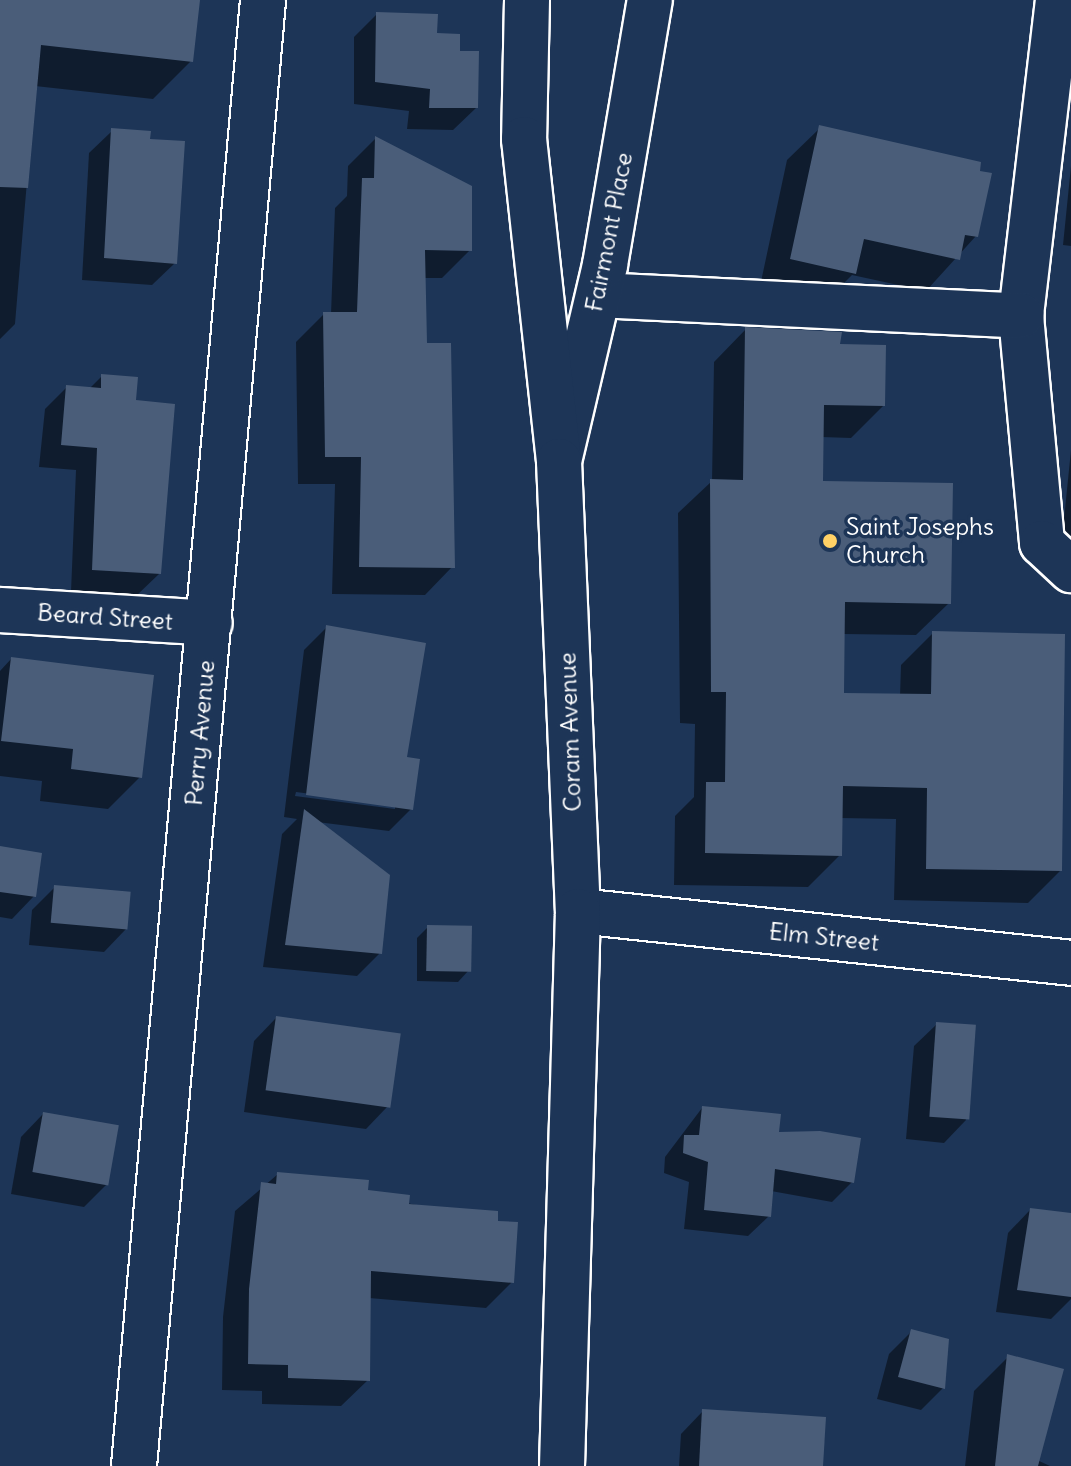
<!DOCTYPE html>
<html>
<head>
<meta charset="utf-8">
<style>
	body { margin:0 }
	#map { position:relative; width:1071px; height:1466px; overflow:hidden; background:#1d3557; font-family:Delius,sans-serif }
	div>[style] { position:absolute }
	.shadow>* { inset:0; background:#0007 }
	.building>* { inset:0; background:#4a5d79; transform-origin:0 0 }
	.roads { filter:drop-shadow(2px 0 #fff) drop-shadow(-2px 0 #fff) drop-shadow(0 2px #fff) drop-shadow(0 -2px #fff) }
	.minor>* { height:44px; margin:-22px; padding:0 22px; transform-origin:22px; border-radius:22px; background:#1d3557 }
	.major>* { height:44px; margin:-22px; padding:0 22px; transform-origin:22px; border-radius:22px; background:#1d3557 }
	.dots>* { width:22px; height:22px; translate:-50% -50%; box-sizing:border-box; border:4px solid #1d3557; border-radius:50% }
	span { translate:-50% -50%; white-space:nowrap; text-align:center; line-height:1.15; -webkit-text-stroke:7px #1d3557; paint-order:stroke }
	.street-label { font-size:24px; color:#fff }
	.poi-label { font-size:24px; color:#fff }
	.left { translate:0 -50%; text-align:left }
</style>
</head>
<body>
<div id="map">
	<div class="shadow">
		<div style="clip-path:polygon(0 0,198px 0,191px 61px,153px 99px,35px 86px,15px 324px,0 339px)"></div>
		<div style="clip-path:polygon(377px 14px,458px 53px,476px 108px,453px 130px,407px 129px,409px 111px,354px 104px,354px 37px)"></div>
		<div style="clip-path:polygon(820px 128px,976px 236px,926px 291px,852px 275px,822px 305px,759px 291px,787px 160px)"></div>
		<div style="clip-path:polygon(112px 131px,148px 141px,175px 263px,152px 285px,82px 280px,89px 153px)"></div>
		<div style="clip-path:polygon(375px 139px,470px 250px,442px 278px,424px 278px,425px 345px,452px 567px,425px 595px,332px 594px,335px 484px,298px 484px,296px 342px,324px 314px,331px 314px,335px 208px,347px 196px,348px 166px)"></div>
		<div style="clip-path:polygon(1071px 166px,1071px 246px,1063px 245px)"></div>
		<div style="clip-path:polygon(746px 329px,837px 346px,883px 406px,851px 438px,821px 437px,821px 483px,949px 603px,916px 635px,843px 634px,842px 695px,900px 696px,901px 665px,933px 633px,1060px 871px,1028px 903px,894px 900px,896px 819px,840px 818px,840px 855px,808px 887px,674px 885px,675px 816px,694px 797px,695px 724px,680px 723px,678px 513px,712px 481px,714px 362px)"></div>
		<div style="clip-path:polygon(102px 376px,134px 402px,159px 574px,136px 596px,71px 592px,76px 470px,39px 467px,45px 409px,67px 387px,89px 389px)"></div>
		<div style="clip-path:polygon(1071px 450px,1071px 540px,1062px 539px)"></div>
		<div style="clip-path:polygon(evenodd,326px 628px,405px 759px,411px 809px,389px 831px,317px 822px,380px 953px,357px 976px,263px 967px,282px 834px,297px 819px,284px 817px,304px 650px,326px 628px,296px 792px,395px 805px,395px 809px,295px 796px,296px 792px)"></div>
		<div style="clip-path:polygon(11px 659px,140px 777px,108px 809px,40px 801px,42px 781px,0 776px,0 671px)"></div>
		<div style="clip-path:polygon(0 849px,34px 896px,12px 919px,0 917px)"></div>
		<div style="clip-path:polygon(55px 887px,126px 929px,104px 952px,29px 945px,32px 910px)"></div>
		<div style="clip-path:polygon(428px 927px,469px 970px,458px 982px,417px 981px,417px 938px)"></div>
		<div style="clip-path:polygon(276px 1018px,388px 1106px,366px 1129px,244px 1112px,254px 1041px)"></div>
		<div style="clip-path:polygon(937px 1024px,966px 1120px,944px 1143px,906px 1139px,914px 1046px)"></div>
		<div style="clip-path:polygon(702px 1108px,777px 1134px,852px 1182px,832px 1202px,771px 1191px,769px 1216px,748px 1236px,684px 1229px,689px 1182px,664px 1173px,665px 1157px)"></div>
		<div style="clip-path:polygon(43px 1114px,107px 1184px,84px 1207px,11px 1194px,21px 1137px)"></div>
		<div style="clip-path:polygon(278px 1174px,496px 1223px,512px 1282px,486px 1308px,369px 1298px,368px 1380px,341px 1406px,262px 1404px,262px 1391px,222px 1390px,223px 1317px,235px 1211px)"></div>
		<div style="clip-path:polygon(1030px 1210px,1071px 1215px,1071px 1299px,1051px 1319px,996px 1312px,1008px 1233px)"></div>
		<div style="clip-path:polygon(911px 1332px,943px 1388px,921px 1410px,877px 1399px,889px 1354px)"></div>
		<div style="clip-path:polygon(1008px 1357px,1037px 1460px,1050px 1466px,965px 1466px,974px 1391px)"></div>
		<div style="clip-path:polygon(703px 1411px,821px 1466px,679px 1466px,681px 1434px)"></div>
	</div>
	<div class="building">
		<div style="clip-path:polygon(0 0,200px 0,193px 62px,41px 45px,28px 188px,0 187px)"></div>
		<div style="clip-path:polygon(376px 12px,438px 14px,437px 33px,460px 34px,460px 51px,479px 51px,478px 108px,429px 108px,430px 89px,375px 82px)"></div>
		<div style="clip-path:polygon(819px 125px,981px 162px,980px 171px,992px 173px,978px 237px,965px 235px,960px 260px,864px 239px,856px 274px,790px 259px)"></div>
		<div style="clip-path:polygon(111px 128px,151px 131px,150px 139px,185px 141px,177px 264px,104px 258px)"></div>
		<div style="clip-path:polygon(375px 136px,472px 186px,472px 251px,425px 250px,427px 343px,451px 343px,455px 568px,359px 567px,361px 457px,325px 457px,323px 312px,357px 312px,362px 178px,374px 178px)"></div>
		<div style="clip-path:polygon(745px 327px,842px 332px,840px 344px,886px 345px,885px 406px,824px 405px,823px 481px,953px 483px,951px 604px,845px 602px,844px 693px,931px 694px,932px 631px,1065px 634px,1062px 871px,926px 869px,927px 788px,843px 786px,842px 856px,705px 853px,706px 782px,725px 782px,726px 692px,711px 692px,710px 479px,743px 480px)"></div>
		<div style="clip-path:polygon(101px 374px,138px 377px,136px 400px,175px 404px,161px 574px,92px 570px,97px 448px,61px 445px,66px 385px,101px 388px)"></div>
		<div style="clip-path:polygon(326px 625px,426px 643px,407px 757px,420px 759px,413px 810px,306px 795px)"></div>
		<div style="clip-path:polygon(11px 657px,154px 675px,142px 778px,71px 769px,73px 749px,1px 741px)"></div>
		<div style="clip-path:polygon(304px 809px,390px 875px,382px 954px,285px 945px)"></div>
		<div style="clip-path:polygon(0 846px,42px 853px,36px 897px,0 892px)"></div>
		<div style="left:54px;top:885px;width:77px;height:38px;rotate:5deg"></div>
		<div style="left:427px;top:925px;width:45px;height:46px;rotate:1deg"></div>
		<div style="left:276px;top:1016px;width:126px;height:75px;rotate:8deg"></div>
		<div style="left:936px;top:1022px;width:40px;height:95px;rotate:4deg"></div>
		<div style="clip-path:polygon(702px 1106px,781px 1114px,779px 1132px,820px 1131px,861px 1138px,854px 1183px,775px 1169px,771px 1217px,704px 1210px,708px 1162px,683px 1153px,684px 1135px,699px 1135px)"></div>
		<div style="left:43px;top:1112px;width:77px;height:61px;rotate:10deg"></div>
		<div style="clip-path:polygon(277px 1172px,369px 1180px,368px 1190px,410px 1195px,409px 1204px,498px 1211px,498px 1221px,518px 1222px,514px 1283px,371px 1271px,370px 1381px,288px 1378px,288px 1365px,248px 1364px,249px 1289px,261px 1182px,276px 1184px)"></div>
		<div style="clip-path:polygon(1030px 1208px,1071px 1213px,1071px 1297px,1017px 1290px)"></div>
		<div style="clip-path:polygon(911px 1329px,949px 1339px,945px 1389px,898px 1377px)"></div>
		<div style="clip-path:polygon(1007px 1354px,1064px 1369px,1038px 1466px,995px 1466px)"></div>
		<div style="clip-path:polygon(702px 1409px,826px 1417px,823px 1466px,699px 1466px)"></div>
	</div>
	<div class="roads">
		<div class="minor">
			<div style="left:1058px;top:0;width:318px;rotate:96.7deg"></div>
			<div style="left:1021px;top:316px;width:228px;rotate:84.7deg"></div>
			<div style="left:1042px;top:543px;width:40px;rotate:43deg"></div>
			<div style="left:599px;top:295px;width:423px;rotate:2.8deg"></div>
			<div style="left:560px;top:457px;width:197px;rotate:-76.8deg"></div>
			<div style="left:605px;top:265px;width:269px;rotate:-80.4deg"></div>
			<div style="left:0;top:610px;width:210px;rotate:3.5deg"></div>
			<div style="left:578px;top:911px;width:496px;rotate:6deg"></div>
			<div style="left:134px;top:1466px;width:1472px;rotate:-84.97deg"></div>
		</div>
		<div class="major">
			<div style="left:527px;top:0;width:139px;rotate:91.2deg"></div>
			<div style="left:524px;top:139px;width:324px;rotate:83.8deg"></div>
			<div style="left:559px;top:461px;width:450px;rotate:87.6deg"></div>
			<div style="left:578px;top:911px;width:555px;rotate:91.65deg"></div>
		</div>
	</div>
	<div class="dots">
		<div style="left:830px;top:541px;background:#ffd166"></div>
	</div>
	<div class="street-label">
		<span style="left:609px;top:232px;rotate:-79deg">Fairmont Place</span>
		<span style="left:105px;top:617px;rotate:4deg">Beard Street</span>
		<span style="left:570px;top:732px;rotate:-92deg">Coram Avenue</span>
		<span style="left:200px;top:733px;rotate:-85deg">Perry Avenue</span>
		<span style="left:824px;top:937px;rotate:6deg">Elm Street</span>
	</div>
	<div class="poi-label">
		<span class="left" style="left:846px;top:541px">Saint Josephs<br>Church</span>
	</div>
</div>
</body>
</html>
